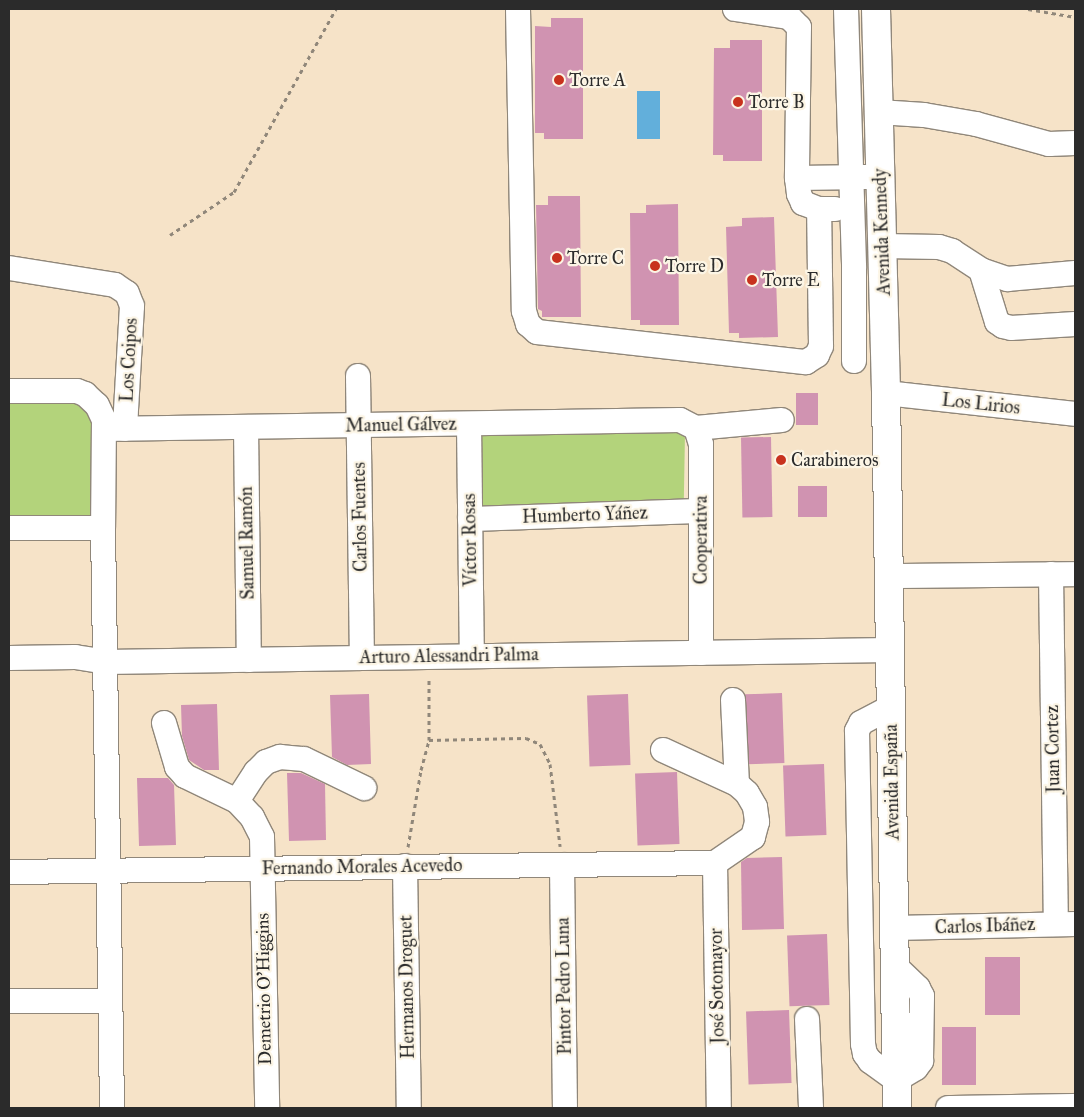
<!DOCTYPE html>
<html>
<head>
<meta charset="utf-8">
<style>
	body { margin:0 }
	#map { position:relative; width:1084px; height:1117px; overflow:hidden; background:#f6e3c8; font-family:"IM FELL Great Primer",serif }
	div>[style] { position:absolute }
	.green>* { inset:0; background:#b3d37b; transform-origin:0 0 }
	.water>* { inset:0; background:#62afdb; transform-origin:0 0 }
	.building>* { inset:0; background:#d093b1; transform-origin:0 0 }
	.path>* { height:3px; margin-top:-1.5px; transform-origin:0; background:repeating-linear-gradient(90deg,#90877a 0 4px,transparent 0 8px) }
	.roads { filter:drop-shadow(1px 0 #90877a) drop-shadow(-1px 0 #90877a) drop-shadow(0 1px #90877a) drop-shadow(0 -1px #90877a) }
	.minor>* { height:24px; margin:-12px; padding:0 12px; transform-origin:12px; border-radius:12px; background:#fff }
	.major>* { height:28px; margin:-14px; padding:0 14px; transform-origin:14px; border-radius:14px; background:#fff }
	.dots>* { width:14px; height:14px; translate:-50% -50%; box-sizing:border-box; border:2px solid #fcf5e5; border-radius:50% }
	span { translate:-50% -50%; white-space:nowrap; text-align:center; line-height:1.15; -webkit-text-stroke:4.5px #fcf5e5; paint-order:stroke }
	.poi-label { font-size:18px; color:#2b2b2b }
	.left { translate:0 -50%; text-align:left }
	.street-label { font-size:18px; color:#2b2b2b }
	.frame { position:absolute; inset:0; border:10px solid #2b2b2b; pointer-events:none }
</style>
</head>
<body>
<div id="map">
	<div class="green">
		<div style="clip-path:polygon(70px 400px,90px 412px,96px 424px,96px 522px,9px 521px,9px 401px)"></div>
		<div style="left:685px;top:433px;width:80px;height:212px;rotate:91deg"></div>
	</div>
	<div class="water">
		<div style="left:637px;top:91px;width:23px;height:48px"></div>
	</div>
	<div class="building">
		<div style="clip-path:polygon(551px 18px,583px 18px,583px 139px,544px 139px,544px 133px,535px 133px,535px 26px,551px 27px)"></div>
		<div style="clip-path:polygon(730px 40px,762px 40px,762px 161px,723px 161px,723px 155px,713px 155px,714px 48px,730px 48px)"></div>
		<div style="clip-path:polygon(548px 196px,580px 196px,581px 317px,542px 317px,542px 311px,538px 309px,536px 205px,548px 205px)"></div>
		<div style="clip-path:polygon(678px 204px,679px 325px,640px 325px,640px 320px,631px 320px,630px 213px,646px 213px,646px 205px)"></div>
		<div style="clip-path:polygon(774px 217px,778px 337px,739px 338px,739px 333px,729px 333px,726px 227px,742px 226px,742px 218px)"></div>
		<div style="left:818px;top:393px;width:32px;height:22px;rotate:90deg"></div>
		<div style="left:771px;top:437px;width:80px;height:30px;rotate:89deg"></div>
		<div style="left:798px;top:486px;width:29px;height:31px"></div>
		<div style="left:782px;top:693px;width:70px;height:37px;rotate:88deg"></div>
		<div style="clip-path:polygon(369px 694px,371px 764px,347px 765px,332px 757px,330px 695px)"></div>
		<div style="left:628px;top:694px;width:71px;height:41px;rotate:88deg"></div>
		<div style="clip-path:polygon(217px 704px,219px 770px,204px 770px,189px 760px,182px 736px,181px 705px)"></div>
		<div style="left:824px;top:764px;width:71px;height:41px;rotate:88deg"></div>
		<div style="left:677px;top:772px;width:72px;height:42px;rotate:88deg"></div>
		<div style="clip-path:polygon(287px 773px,301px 773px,325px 784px,326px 840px,289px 841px)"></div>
		<div style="clip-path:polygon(137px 778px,168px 778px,174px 785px,176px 845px,139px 846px)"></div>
		<div style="clip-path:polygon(782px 857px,784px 929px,742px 930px,741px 862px,747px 858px)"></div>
		<div style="left:827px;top:934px;width:71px;height:40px;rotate:88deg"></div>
		<div style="left:985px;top:957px;width:35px;height:58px"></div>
		<div style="left:789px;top:1010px;width:73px;height:43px;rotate:88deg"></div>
		<div style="left:942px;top:1027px;width:34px;height:58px"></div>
	</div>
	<div class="path">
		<div style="left:1028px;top:9px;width:48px;rotate:9.7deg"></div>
		<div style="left:170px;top:235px;width:77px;rotate:-33.9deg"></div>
		<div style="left:234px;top:192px;width:210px;rotate:-60.9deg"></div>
		<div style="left:429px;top:740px;width:97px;rotate:-1.2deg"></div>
		<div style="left:526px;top:738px;width:15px;rotate:23deg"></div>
		<div style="left:540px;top:744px;width:22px;rotate:63deg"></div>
		<div style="left:550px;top:764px;width:83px;rotate:83deg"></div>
		<div style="left:408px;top:847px;width:78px;rotate:-80.4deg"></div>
		<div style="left:421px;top:770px;width:31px;rotate:-75deg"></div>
		<div style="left:429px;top:740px;width:63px;rotate:-90deg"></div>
	</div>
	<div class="roads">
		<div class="minor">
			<div style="left:518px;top:9px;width:302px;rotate:88.9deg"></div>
			<div style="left:524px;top:311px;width:14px;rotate:73deg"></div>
			<div style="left:528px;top:324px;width:12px;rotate:42deg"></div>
			<div style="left:537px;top:332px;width:271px;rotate:6.4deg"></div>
			<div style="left:806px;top:362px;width:13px;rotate:-32deg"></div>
			<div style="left:817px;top:355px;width:10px;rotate:-66deg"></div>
			<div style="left:821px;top:346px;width:137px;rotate:-90.8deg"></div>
			<div style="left:735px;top:9px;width:55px;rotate:8.4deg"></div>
			<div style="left:789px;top:17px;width:14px;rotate:45deg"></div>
			<div style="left:799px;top:27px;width:151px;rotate:90.8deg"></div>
			<div style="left:797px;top:178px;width:16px;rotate:83deg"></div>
			<div style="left:799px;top:194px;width:10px;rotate:66deg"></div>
			<div style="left:803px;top:203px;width:17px;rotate:21deg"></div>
			<div style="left:819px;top:209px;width:16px"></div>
			<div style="left:846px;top:9px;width:259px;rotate:88.2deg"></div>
			<div style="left:854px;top:268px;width:93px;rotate:90deg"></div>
			<div style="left:879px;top:112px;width:45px;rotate:3.8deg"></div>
			<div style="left:924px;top:115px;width:53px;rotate:9.8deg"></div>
			<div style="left:976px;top:124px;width:76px;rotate:15.3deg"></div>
			<div style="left:1049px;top:144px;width:26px;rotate:-2deg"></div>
			<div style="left:797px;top:178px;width:69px;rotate:-0.8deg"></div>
			<div style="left:883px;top:246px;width:56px;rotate:1deg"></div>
			<div style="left:939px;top:247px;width:14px;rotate:17deg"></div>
			<div style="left:952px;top:251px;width:35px;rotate:33deg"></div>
			<div style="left:981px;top:270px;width:28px;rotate:19deg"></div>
			<div style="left:1007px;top:279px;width:68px;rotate:-5deg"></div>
			<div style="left:9px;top:268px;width:107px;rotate:9.1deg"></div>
			<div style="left:115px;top:285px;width:14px;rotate:34deg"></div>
			<div style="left:127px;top:293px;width:14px;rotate:69deg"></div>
			<div style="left:132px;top:306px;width:123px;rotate:93.3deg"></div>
			<div style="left:981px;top:270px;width:54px;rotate:72.9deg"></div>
			<div style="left:997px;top:322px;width:7px;rotate:34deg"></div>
			<div style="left:1003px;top:326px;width:8px;rotate:14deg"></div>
			<div style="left:1011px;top:328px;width:64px;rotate:-3.6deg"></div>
			<div style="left:358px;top:376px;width:282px;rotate:89.2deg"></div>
			<div style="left:9px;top:391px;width:68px"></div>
			<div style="left:77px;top:391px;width:9px;rotate:21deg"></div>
			<div style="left:85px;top:394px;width:16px;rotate:43deg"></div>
			<div style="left:97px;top:405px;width:17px;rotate:65deg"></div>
			<div style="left:104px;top:420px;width:108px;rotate:90.5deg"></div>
			<div style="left:103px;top:528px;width:580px;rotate:89.11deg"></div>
			<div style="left:886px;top:393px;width:190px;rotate:6.3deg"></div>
			<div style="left:469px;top:424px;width:232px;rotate:89.3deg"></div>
			<div style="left:246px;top:427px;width:233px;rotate:89.3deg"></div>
			<div style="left:696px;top:428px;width:17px;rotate:73deg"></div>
			<div style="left:701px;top:444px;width:209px;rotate:90deg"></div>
			<div style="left:696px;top:428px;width:86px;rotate:-5.3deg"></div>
			<div style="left:104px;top:429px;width:576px;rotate:-0.9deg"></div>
			<div style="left:680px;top:420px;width:18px;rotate:27deg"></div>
			<div style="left:470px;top:519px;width:230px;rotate:-2deg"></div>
			<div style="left:9px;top:528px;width:94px"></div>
			<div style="left:1051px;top:574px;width:350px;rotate:89.2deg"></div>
			<div style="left:888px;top:576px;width:187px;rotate:-0.6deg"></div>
			<div style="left:9px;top:658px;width:66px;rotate:-0.9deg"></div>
			<div style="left:75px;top:657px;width:30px;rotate:9deg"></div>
			<div style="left:105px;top:662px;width:785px;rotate:-0.88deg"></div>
			<div style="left:733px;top:700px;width:84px;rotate:87.3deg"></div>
			<div style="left:891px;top:707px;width:34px;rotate:152deg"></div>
			<div style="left:861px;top:723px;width:9px;rotate:117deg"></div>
			<div style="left:857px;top:731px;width:313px;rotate:88.9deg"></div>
			<div style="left:863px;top:1044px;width:10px;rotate:79deg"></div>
			<div style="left:865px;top:1054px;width:9px;rotate:54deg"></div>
			<div style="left:870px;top:1061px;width:32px;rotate:36deg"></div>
			<div style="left:896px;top:1080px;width:23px;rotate:-31deg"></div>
			<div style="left:916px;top:1068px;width:9px;rotate:-54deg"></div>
			<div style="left:921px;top:1061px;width:65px;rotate:-89.1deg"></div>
			<div style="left:922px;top:996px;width:9px;rotate:-117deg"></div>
			<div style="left:918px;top:988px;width:32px;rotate:-136deg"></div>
			<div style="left:164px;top:723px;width:46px;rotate:73.5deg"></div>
			<div style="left:177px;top:767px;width:12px;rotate:48deg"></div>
			<div style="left:185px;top:776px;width:58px;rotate:25.7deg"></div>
			<div style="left:237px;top:801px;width:22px;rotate:47deg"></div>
			<div style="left:252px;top:817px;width:22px;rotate:63deg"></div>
			<div style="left:262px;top:837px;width:271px;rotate:88.9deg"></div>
			<div style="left:663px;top:750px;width:81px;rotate:24.7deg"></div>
			<div style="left:737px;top:784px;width:13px;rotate:42deg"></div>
			<div style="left:747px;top:793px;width:16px;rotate:60deg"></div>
			<div style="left:755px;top:807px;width:15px;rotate:82deg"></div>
			<div style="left:757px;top:822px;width:16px;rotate:105deg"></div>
			<div style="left:753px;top:837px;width:46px;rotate:145.6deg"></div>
			<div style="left:237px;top:801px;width:35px;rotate:-57deg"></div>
			<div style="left:256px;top:772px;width:14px;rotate:-45deg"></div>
			<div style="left:266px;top:762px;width:15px;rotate:-20deg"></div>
			<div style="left:280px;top:757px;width:24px;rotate:5deg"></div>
			<div style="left:304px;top:759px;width:67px;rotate:25.8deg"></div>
			<div style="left:715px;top:863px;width:245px;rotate:89.1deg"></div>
			<div style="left:562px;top:865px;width:243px;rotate:89.3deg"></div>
			<div style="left:405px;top:866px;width:242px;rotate:89.1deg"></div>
			<div style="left:9px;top:872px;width:706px;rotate:-0.73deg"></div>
			<div style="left:895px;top:928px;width:180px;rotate:-1.3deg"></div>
			<div style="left:9px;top:1001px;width:101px"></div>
			<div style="left:807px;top:1019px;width:89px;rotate:87.4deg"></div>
			<div style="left:948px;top:1108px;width:127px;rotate:-0.9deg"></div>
		</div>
		<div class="major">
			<div style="left:876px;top:9px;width:384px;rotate:88.5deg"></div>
			<div style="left:886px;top:393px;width:715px;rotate:89.12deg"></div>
		</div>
	</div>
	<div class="dots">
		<div style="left:559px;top:80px;background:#c8321e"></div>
		<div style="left:738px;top:102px;background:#c8321e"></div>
		<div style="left:557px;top:258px;background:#c8321e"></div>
		<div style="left:655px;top:266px;background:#c8321e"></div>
		<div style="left:752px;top:280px;background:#c8321e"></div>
		<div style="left:781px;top:460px;background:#c8321e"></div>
	</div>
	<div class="poi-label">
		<span class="left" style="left:569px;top:80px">Torre A</span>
		<span class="left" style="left:748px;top:102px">Torre B</span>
		<span class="left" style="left:567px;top:258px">Torre C</span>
		<span class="left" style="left:665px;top:266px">Torre D</span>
		<span class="left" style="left:762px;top:280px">Torre E</span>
		<span class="left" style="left:791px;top:460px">Carabineros</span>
	</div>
	<div class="street-label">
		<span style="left:882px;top:232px;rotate:-92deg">Avenida Kennedy</span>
		<span style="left:129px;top:360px;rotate:-87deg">Los Coipos</span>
		<span style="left:981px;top:404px;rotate:6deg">Los Lirios</span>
		<span style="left:401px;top:425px;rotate:-1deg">Manuel Gálvez</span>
		<span style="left:585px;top:515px;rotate:-2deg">Humberto Yáñez</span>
		<span style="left:360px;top:517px;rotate:-91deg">Carlos Fuentes</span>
		<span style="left:470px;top:540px;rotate:-91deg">Víctor Rosas</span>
		<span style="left:701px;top:540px;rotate:-90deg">Cooperativa</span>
		<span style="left:247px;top:543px;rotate:-91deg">Samuel Ramón</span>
		<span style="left:449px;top:656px;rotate:-1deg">Arturo Alessandri Palma</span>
		<span style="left:1053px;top:749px;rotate:-91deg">Juan Cortez</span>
		<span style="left:892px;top:782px;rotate:-91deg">Avenida España</span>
		<span style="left:362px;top:867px;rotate:-1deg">Fernando Morales Acevedo</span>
		<span style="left:985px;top:926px;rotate:-2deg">Carlos Ibáñez</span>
		<span style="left:564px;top:986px;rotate:-91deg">Pintor Pedro Luna</span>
		<span style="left:717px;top:986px;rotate:-91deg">José Sotomayor</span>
		<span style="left:407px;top:987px;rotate:-91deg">Hermanos Droguet</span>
		<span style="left:264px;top:989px;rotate:-91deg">Demetrio O'Higgins</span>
	</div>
	<div class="frame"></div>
</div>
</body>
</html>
